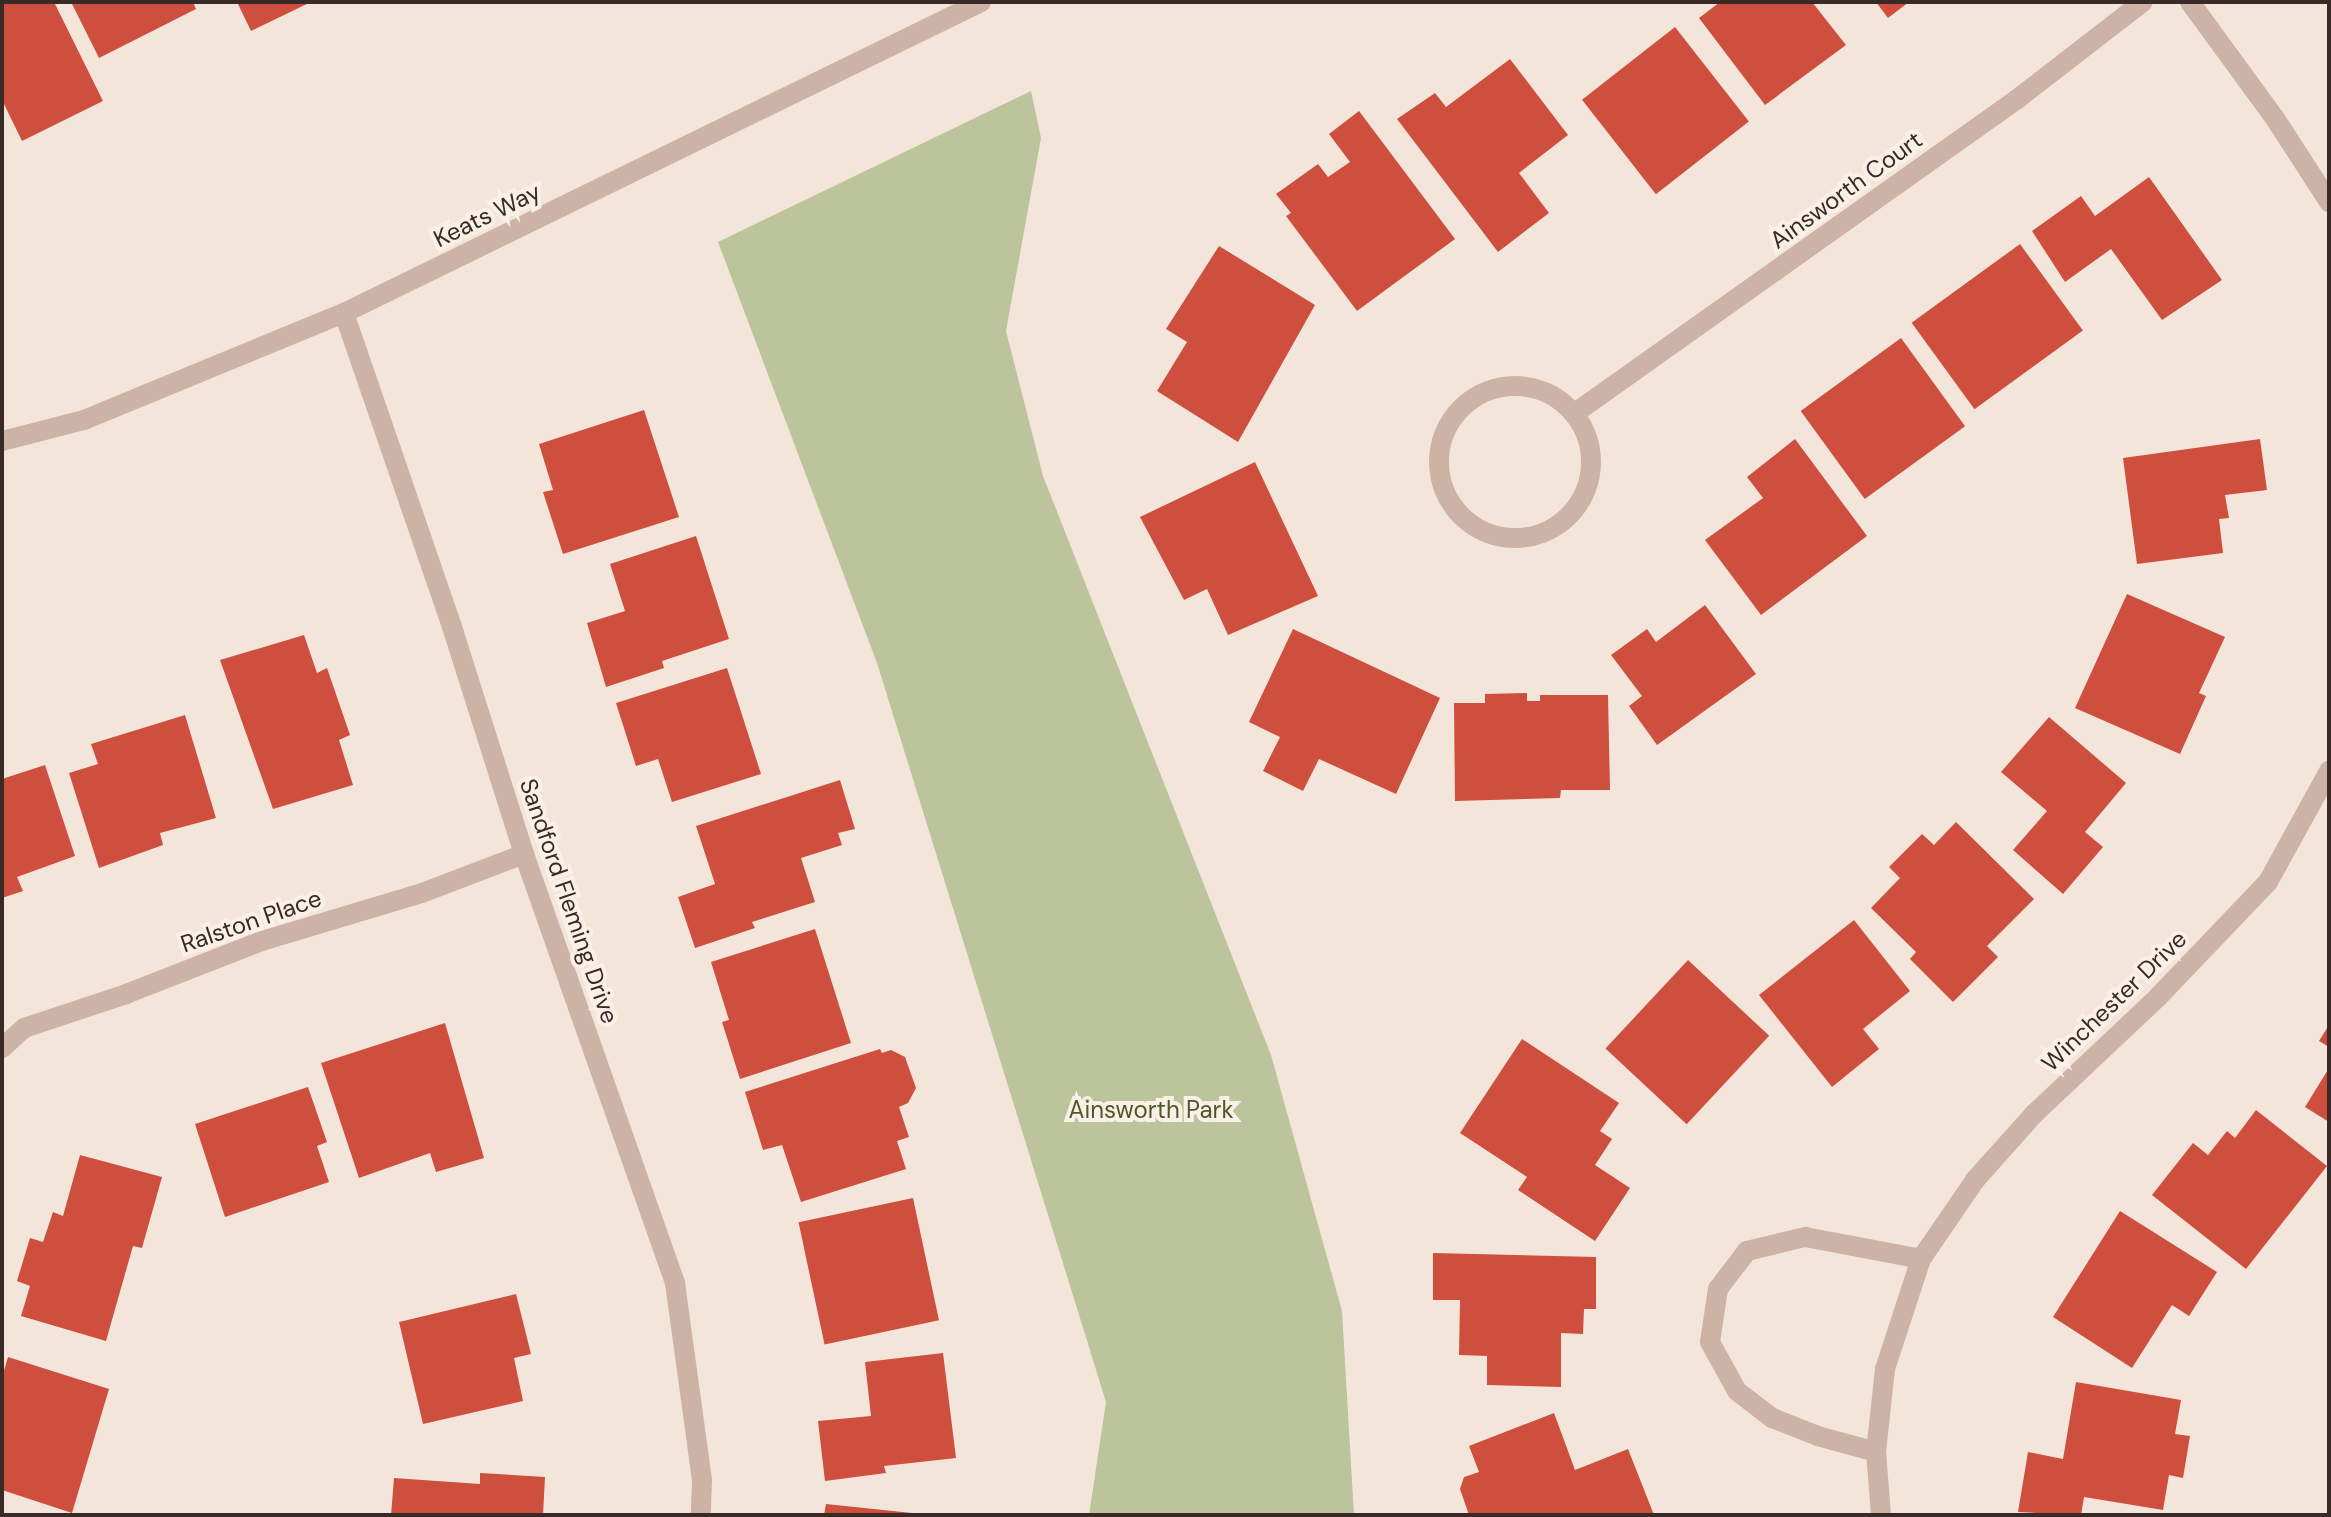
<!DOCTYPE html>
<html>
<head>
<meta charset="utf-8">
<style>
	body { margin:0 }
	#map { position:relative; width:2331px; height:1517px; overflow:hidden; background:#f4e5db; font-family:"DM Sans",sans-serif }
	div>[style] { position:absolute }
	.green>* { inset:0; background:#bbc49a }
	.building>* { inset:0; background:#ce4f3e; transform-origin:0 0 }
	.minor>* { height:20px; margin:-10px; padding:0 10px; transform-origin:10px; border-radius:10px; background:#cdb3a6 }
	.minor>.ring { margin:-10px; padding:0; box-sizing:content-box; background:none; border:20px solid #cdb3a6; border-radius:50% }
	.tertiary>* { height:20px; margin:-10px; padding:0 10px; transform-origin:10px; border-radius:10px; background:#cdb3a6 }
	span { translate:-50% -50%; white-space:nowrap; text-align:center; line-height:1.15; -webkit-text-stroke:8px #fbf0e8; paint-order:stroke }
	.street-label { font-size:24px; color:#382b27 }
	.park-label { font-size:24px; color:#4d5829 }
	.frame { position:absolute; inset:0; border:4px solid #382b27; pointer-events:none }
</style>
</head>
<body>
<div id="map">
	<div class="green">
		<div style="clip-path:polygon(1031px 91px,1041px 138px,1006px 331px,1043px 476px,1271px 1055px,1342px 1311px,1354px 1515px,1089px 1515px,1106px 1402px,877px 663px,718px 242px)"></div>
	</div>
	<div class="building">
		<div style="clip-path:polygon(2px 2px,54px 2px,103px 101px,22px 141px,2px 100px)"></div>
		<div style="clip-path:polygon(71px 2px,193px 2px,196px 9px,99px 58px)"></div>
		<div style="clip-path:polygon(237px 2px,311px 2px,251px 31px)"></div>
		<div style="clip-path:polygon(1720px 2px,1812px 2px,1846px 45px,1765px 105px,1699px 18px)"></div>
		<div style="clip-path:polygon(1876px 2px,1909px 2px,1888px 18px)"></div>
		<div style="left:1675px;top:27px;width:120px;height:118px;rotate:52deg"></div>
		<div style="clip-path:polygon(1510px 59px,1568px 135px,1519px 173px,1549px 213px,1498px 252px,1397px 119px,1435px 93px,1446px 107px)"></div>
		<div style="clip-path:polygon(1359px 111px,1455px 239px,1357px 311px,1286px 216px,1291px 213px,1276px 194px,1318px 164px,1328px 177px,1350px 162px,1329px 134px)"></div>
		<div style="clip-path:polygon(2149px 177px,2222px 280px,2162px 320px,2111px 249px,2065px 282px,2032px 231px,2081px 196px,2095px 216px)"></div>
		<div style="left:2020px;top:244px;width:107px;height:134px;rotate:54deg"></div>
		<div style="clip-path:polygon(1219px 246px,1315px 305px,1238px 442px,1157px 391px,1187px 342px,1166px 329px)"></div>
		<div style="left:1901px;top:338px;width:109px;height:124px;rotate:54deg"></div>
		<div style="clip-path:polygon(644px 410px,679px 517px,563px 554px,543px 492px,553px 490px,539px 444px)"></div>
		<div style="clip-path:polygon(1795px 439px,1867px 536px,1761px 615px,1705px 540px,1763px 498px,1747px 477px)"></div>
		<div style="clip-path:polygon(2260px 439px,2267px 490px,2225px 495px,2229px 518px,2219px 519px,2223px 553px,2137px 564px,2123px 458px)"></div>
		<div style="clip-path:polygon(1255px 462px,1318px 596px,1228px 635px,1207px 589px,1184px 600px,1140px 517px)"></div>
		<div style="clip-path:polygon(696px 536px,729px 639px,662px 661px,664px 668px,606px 687px,587px 623px,625px 611px,610px 564px)"></div>
		<div style="clip-path:polygon(2127px 594px,2225px 637px,2199px 693px,2206px 696px,2180px 754px,2075px 708px)"></div>
		<div style="clip-path:polygon(1705px 605px,1756px 674px,1657px 745px,1629px 706px,1642px 696px,1611px 655px,1647px 629px,1656px 642px)"></div>
		<div style="clip-path:polygon(1293px 629px,1440px 698px,1396px 794px,1319px 759px,1303px 791px,1263px 771px,1280px 737px,1249px 722px)"></div>
		<div style="clip-path:polygon(304px 635px,317px 673px,327px 668px,350px 735px,339px 740px,353px 785px,273px 809px,220px 660px)"></div>
		<div style="clip-path:polygon(727px 668px,761px 774px,672px 802px,658px 759px,636px 766px,616px 703px)"></div>
		<div style="clip-path:polygon(1527px 693px,1527px 701px,1540px 701px,1540px 695px,1608px 695px,1610px 790px,1561px 790px,1560px 798px,1455px 801px,1454px 703px,1485px 703px,1485px 694px)"></div>
		<div style="clip-path:polygon(185px 715px,216px 818px,160px 833px,163px 845px,99px 868px,69px 773px,98px 764px,91px 744px)"></div>
		<div style="clip-path:polygon(2049px 717px,2126px 783px,2085px 832px,2103px 847px,2063px 894px,2013px 850px,2047px 811px,2001px 772px)"></div>
		<div style="clip-path:polygon(45px 765px,75px 856px,17px 877px,23px 891px,2px 898px,2px 779px)"></div>
		<div style="clip-path:polygon(840px 780px,855px 829px,838px 833px,842px 845px,801px 858px,815px 902px,752px 922px,755px 928px,695px 948px,678px 897px,715px 884px,696px 826px)"></div>
		<div style="clip-path:polygon(1956px 822px,2034px 899px,1987px 946px,1998px 957px,1953px 1002px,1910px 959px,1916px 952px,1871px 908px,1900px 878px,1889px 867px,1922px 834px,1934px 845px)"></div>
		<div style="clip-path:polygon(1854px 920px,1910px 991px,1863px 1029px,1879px 1049px,1832px 1087px,1759px 995px)"></div>
		<div style="clip-path:polygon(815px 929px,851px 1043px,740px 1079px,722px 1022px,729px 1020px,711px 962px)"></div>
		<div style="left:1688px;top:960px;width:111px;height:121px;rotate:43deg"></div>
		<div style="clip-path:polygon(445px 1023px,484px 1158px,436px 1172px,430px 1153px,359px 1178px,321px 1063px)"></div>
		<div style="clip-path:polygon(2329px 1025px,2329px 1047px,2319px 1041px)"></div>
		<div style="clip-path:polygon(1522px 1039px,1619px 1103px,1600px 1131px,1612px 1139px,1595px 1165px,1630px 1188px,1595px 1241px,1518px 1190px,1527px 1177px,1460px 1133px)"></div>
		<div style="clip-path:polygon(880px 1049px,882px 1053px,891px 1050px,905px 1057px,916px 1088px,908px 1103px,899px 1107px,909px 1137px,897px 1141px,906px 1169px,801px 1202px,782px 1145px,763px 1150px,745px 1092px)"></div>
		<div style="clip-path:polygon(2329px 1068px,2329px 1122px,2305px 1107px)"></div>
		<div style="clip-path:polygon(308px 1087px,327px 1142px,317px 1146px,329px 1182px,225px 1217px,195px 1124px)"></div>
		<div style="clip-path:polygon(2256px 1110px,2327px 1166px,2246px 1269px,2152px 1195px,2193px 1143px,2208px 1155px,2227px 1131px,2235px 1138px)"></div>
		<div style="clip-path:polygon(80px 1155px,162px 1177px,142px 1248px,133px 1246px,106px 1341px,21px 1316px,30px 1286px,17px 1281px,30px 1238px,43px 1242px,53px 1212px,63px 1216px)"></div>
		<div style="left:913px;top:1198px;width:125px;height:117px;rotate:78deg"></div>
		<div style="clip-path:polygon(2120px 1211px,2217px 1272px,2189px 1316px,2172px 1305px,2132px 1368px,2053px 1317px)"></div>
		<div style="clip-path:polygon(1433px 1253px,1596px 1257px,1596px 1309px,1584px 1309px,1583px 1334px,1561px 1333px,1561px 1387px,1487px 1385px,1487px 1356px,1459px 1355px,1460px 1300px,1433px 1300px)"></div>
		<div style="clip-path:polygon(516px 1294px,531px 1354px,514px 1358px,523px 1401px,423px 1424px,399px 1322px)"></div>
		<div style="clip-path:polygon(943px 1353px,956px 1458px,884px 1466px,886px 1473px,825px 1481px,818px 1421px,871px 1416px,865px 1362px)"></div>
		<div style="clip-path:polygon(8px 1357px,109px 1389px,72px 1513px,2px 1490px,2px 1377px)"></div>
		<div style="clip-path:polygon(2076px 1382px,2181px 1400px,2175px 1434px,2190px 1436px,2183px 1478px,2169px 1475px,2163px 1510px,2084px 1497px,2081px 1515px,2018px 1512px,2028px 1452px,2063px 1459px)"></div>
		<div style="clip-path:polygon(1554px 1413px,1575px 1470px,1628px 1449px,1654px 1515px,1469px 1515px,1460px 1489px,1464px 1477px,1479px 1472px,1469px 1446px)"></div>
		<div style="clip-path:polygon(480px 1473px,545px 1477px,543px 1515px,391px 1515px,394px 1478px,480px 1484px)"></div>
		<div style="clip-path:polygon(826px 1504px,912px 1513px,912px 1515px,824px 1515px)"></div>
	</div>
	<div class="minor">
		<div style="left:2190px;top:2px;width:146px;rotate:53.9deg"></div>
		<div style="left:2276px;top:120px;width:98px;rotate:57.1deg"></div>
		<div style="left:344px;top:313px;width:332px;rotate:71deg"></div>
		<div style="left:452px;top:627px;width:238px;rotate:72.4deg"></div>
		<div style="left:524px;top:854px;width:455px;rotate:70.6deg"></div>
		<div style="left:675px;top:1283px;width:199px;rotate:82.2deg"></div>
		<div style="left:702px;top:1480px;width:35px;rotate:92deg"></div>
		<div class="ring" style="left:1439px;top:386px;width:132px;height:132px"></div>
		<div style="left:1575px;top:413px;width:541px;rotate:-35.37deg"></div>
		<div style="left:2016px;top:100px;width:160px;rotate:-37.7deg"></div>
		<div style="left:2px;top:1048px;width:30px;rotate:-42deg"></div>
		<div style="left:24px;top:1028px;width:108px;rotate:-18.4deg"></div>
		<div style="left:126px;top:994px;width:146px;rotate:-21.3deg"></div>
		<div style="left:262px;top:941px;width:167px;rotate:-16.7deg"></div>
		<div style="left:422px;top:893px;width:109px;rotate:-20.9deg"></div>
		<div style="left:1876px;top:1452px;width:60px;rotate:-164.6deg"></div>
		<div style="left:1818px;top:1436px;width:49px;rotate:-158.6deg"></div>
		<div style="left:1772px;top:1418px;width:44px;rotate:-142.4deg"></div>
		<div style="left:1737px;top:1391px;width:56px;rotate:-118.9deg"></div>
		<div style="left:1710px;top:1342px;width:54px;rotate:-81.4deg"></div>
		<div style="left:1718px;top:1289px;width:48px;rotate:-52.7deg"></div>
		<div style="left:1747px;top:1251px;width:60px;rotate:-13.6deg"></div>
		<div style="left:1805px;top:1237px;width:118px;rotate:10.7deg"></div>
		<div style="left:1881px;top:1515px;width:63px;rotate:-94.5deg"></div>
		<div style="left:1876px;top:1452px;width:83px;rotate:-83.8deg"></div>
		<div style="left:1885px;top:1369px;width:116px;rotate:-71.9deg"></div>
		<div style="left:1921px;top:1259px;width:96px;rotate:-55.6deg"></div>
		<div style="left:1975px;top:1180px;width:89px;rotate:-48.2deg"></div>
		<div style="left:2034px;top:1114px;width:172px;rotate:-43.3deg"></div>
		<div style="left:2159px;top:996px;width:158px;rotate:-46.3deg"></div>
		<div style="left:2268px;top:882px;width:127px;rotate:-61.2deg"></div>
	</div>
	<div class="tertiary">
		<div style="left:2px;top:441px;width:85px;rotate:-14.4deg"></div>
		<div style="left:84px;top:420px;width:281px;rotate:-22.4deg"></div>
		<div style="left:344px;top:313px;width:709px;rotate:-26.02deg"></div>
	</div>
	<div class="street-label">
		<span style="left:1846px;top:190px;rotate:-36deg">Ainsworth Court</span>
		<span style="left:487px;top:215px;rotate:-26deg">Keats Way</span>
		<span style="left:569px;top:901px;rotate:71deg">Sandford Fleming Drive</span>
		<span style="left:251px;top:921px;rotate:-19deg">Ralston Place</span>
		<span style="left:2114px;top:1001px;rotate:-44deg">Winchester Drive</span>
	</div>
	<div class="park-label">
		<span style="left:1151px;top:1110px">Ainsworth Park</span>
	</div>
	<div class="frame"></div>
</div>
</body>
</html>
